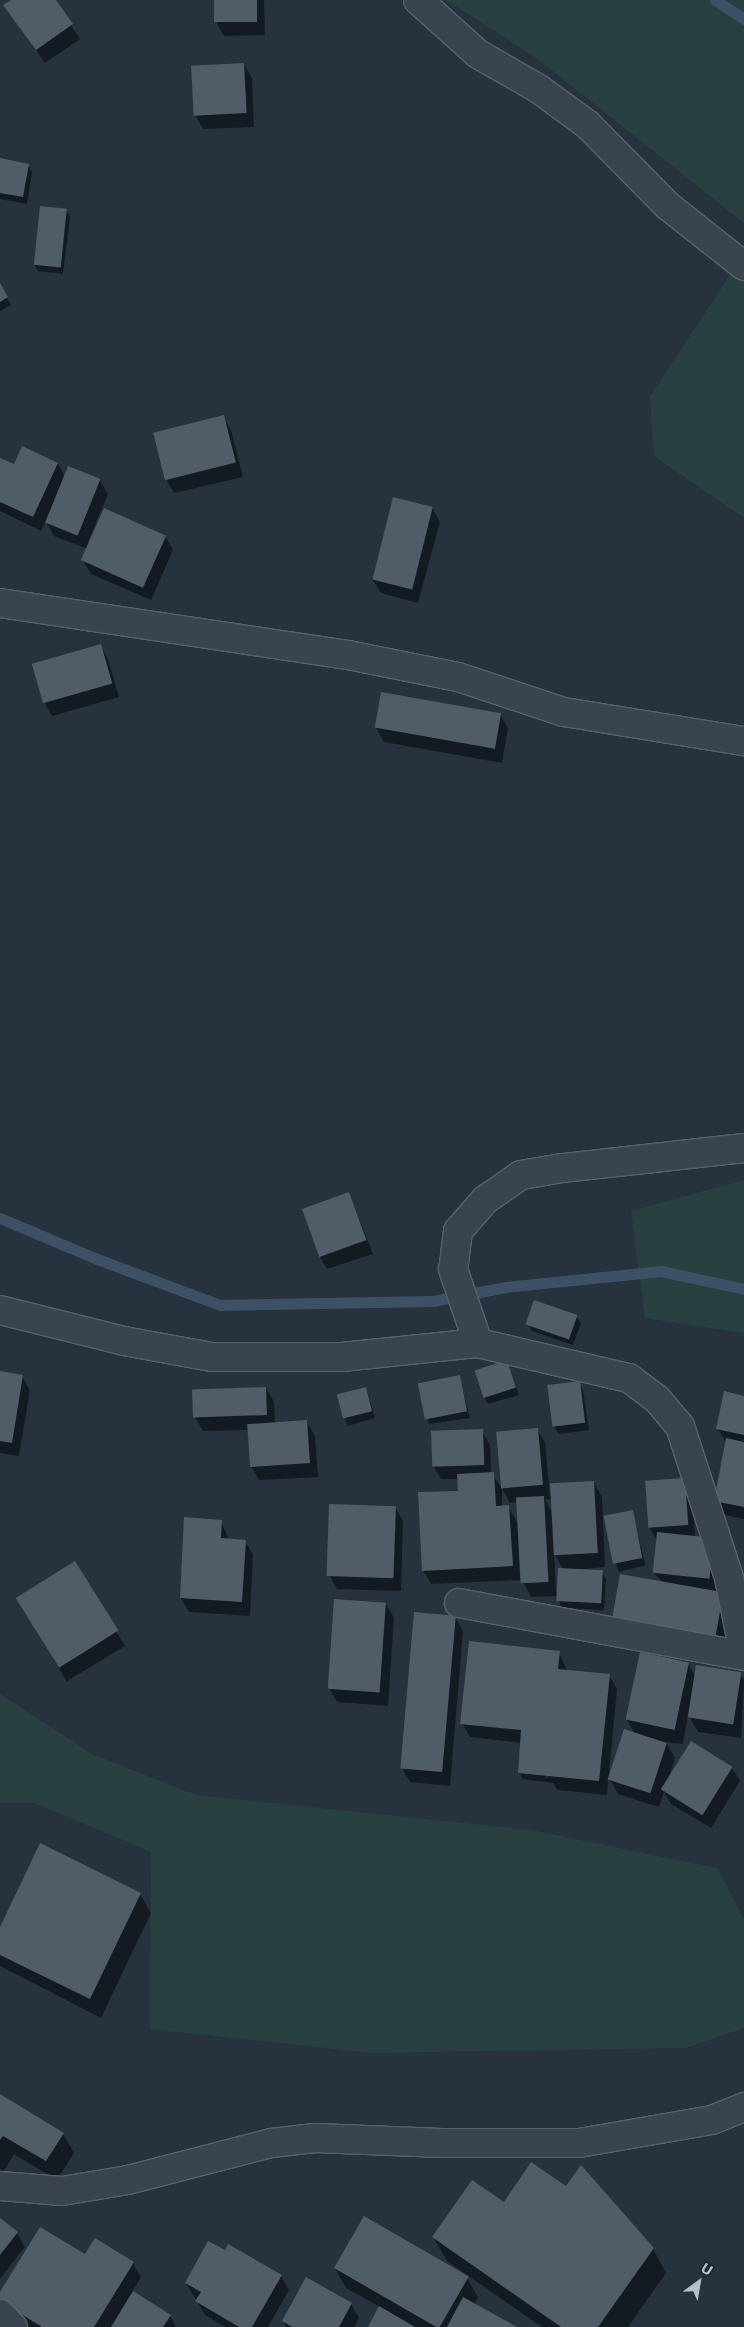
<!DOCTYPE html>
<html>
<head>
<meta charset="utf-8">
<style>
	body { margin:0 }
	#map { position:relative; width:744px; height:2327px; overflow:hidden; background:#26323e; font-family:Commissioner,sans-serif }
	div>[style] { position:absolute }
	.green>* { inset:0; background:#294040 }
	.shadow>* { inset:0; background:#0007; transform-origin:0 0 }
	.stream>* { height:11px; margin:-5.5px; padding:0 5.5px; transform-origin:5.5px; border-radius:5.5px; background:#3d5166 }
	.building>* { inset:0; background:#505d69; transform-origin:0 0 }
	.roads { filter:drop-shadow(1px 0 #58626c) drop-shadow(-1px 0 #58626c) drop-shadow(0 1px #58626c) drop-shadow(0 -1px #58626c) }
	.minor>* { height:28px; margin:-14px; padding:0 14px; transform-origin:14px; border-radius:14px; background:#3a444e }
	.tertiary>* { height:28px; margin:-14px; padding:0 14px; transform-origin:14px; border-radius:14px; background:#3a444e }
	span { translate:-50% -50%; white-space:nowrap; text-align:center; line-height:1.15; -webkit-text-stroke:4px #1f2933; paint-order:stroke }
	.north { position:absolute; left:674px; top:2257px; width:50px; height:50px; -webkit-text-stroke:4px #1f2933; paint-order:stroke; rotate:32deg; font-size:14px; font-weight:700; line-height:20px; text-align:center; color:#b7bfc9 }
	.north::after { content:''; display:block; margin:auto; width:18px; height:22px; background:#b7bfc9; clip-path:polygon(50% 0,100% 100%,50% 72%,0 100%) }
</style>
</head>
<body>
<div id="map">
	<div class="green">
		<div style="clip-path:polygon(446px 0,744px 0,744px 223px,535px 57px)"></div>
		<div style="clip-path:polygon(744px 254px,744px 518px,654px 456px,650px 396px)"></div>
		<div style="clip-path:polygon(744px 1180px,744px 1333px,645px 1318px,631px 1211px)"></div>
		<div style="clip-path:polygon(0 1694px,92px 1754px,196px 1795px,531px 1830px,717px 1868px,744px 1919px,744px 2028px,686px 2048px,371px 2053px,150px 2029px,151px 1852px,35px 1803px,0 1803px)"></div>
	</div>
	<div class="shadow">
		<div style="clip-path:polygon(13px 0,54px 0,80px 39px,45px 63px,5px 5px)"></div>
		<div style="clip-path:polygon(215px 0,264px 0,265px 35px,224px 36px,216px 22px)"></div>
		<div style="clip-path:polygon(244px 64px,252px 78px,254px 127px,203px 129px,195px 115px,192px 66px)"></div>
		<div style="clip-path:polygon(0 160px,28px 165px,32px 172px,27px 204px,0 199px)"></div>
		<div style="clip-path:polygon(66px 210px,70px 217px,63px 274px,38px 271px,34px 264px)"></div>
		<div style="clip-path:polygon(0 285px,11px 305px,0 311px)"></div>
		<div style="clip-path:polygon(223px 416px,231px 430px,243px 477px,174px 493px,166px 479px)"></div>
		<div style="clip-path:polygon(0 459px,15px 466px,58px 464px,65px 477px,100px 480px,108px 494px,88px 542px,165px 536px,173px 550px,151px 600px,91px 574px,83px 560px,88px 549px,54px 536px,46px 521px,41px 531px,0 511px)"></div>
		<div style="clip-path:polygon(432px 508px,440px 522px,418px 603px,381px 593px,372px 579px)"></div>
		<div style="clip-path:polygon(100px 645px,108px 659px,119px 697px,52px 716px,44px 702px)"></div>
		<div style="clip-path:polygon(382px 694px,500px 714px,508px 728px,502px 763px,384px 742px,376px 728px)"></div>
		<div style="clip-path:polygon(349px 1193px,373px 1254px,327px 1269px,319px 1255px)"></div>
		<div style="clip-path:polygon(576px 1316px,581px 1323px,573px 1345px,532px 1331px,528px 1324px)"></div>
		<div style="clip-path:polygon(507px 1361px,519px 1395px,488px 1404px,484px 1397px)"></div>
		<div style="clip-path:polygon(0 1372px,22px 1376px,30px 1390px,19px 1456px,0 1453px)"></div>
		<div style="clip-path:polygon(459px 1376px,470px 1418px,429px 1424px,419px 1383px)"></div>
		<div style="clip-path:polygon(579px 1383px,583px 1390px,589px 1430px,559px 1434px,554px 1427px)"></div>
		<div style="clip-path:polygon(266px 1388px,274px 1402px,275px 1423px,307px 1422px,315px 1436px,318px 1477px,259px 1480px,251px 1466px,249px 1430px,203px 1431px,195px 1417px)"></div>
		<div style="left:366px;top:1388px;width:31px;height:29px;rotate:73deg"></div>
		<div style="clip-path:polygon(744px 1397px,744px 1519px,724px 1515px,716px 1501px,726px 1443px,718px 1429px)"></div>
		<div style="clip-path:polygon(evenodd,537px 1429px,545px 1443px,550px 1497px,594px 1483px,602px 1497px,605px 1567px,575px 1570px,602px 1572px,606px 1579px,604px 1610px,561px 1608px,558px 1596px,531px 1597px,522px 1580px,431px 1584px,423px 1570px,460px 1492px,459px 1479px,441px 1479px,433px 1465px,432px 1432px,482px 1431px,490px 1445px,491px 1473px,502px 1488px,537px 1429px,502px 1488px,510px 1503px,517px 1502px,519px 1525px,508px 1507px,502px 1507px,502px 1488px,537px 1429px,552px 1499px,553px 1514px,545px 1500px,552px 1499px,537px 1429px,554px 1553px,563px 1569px,558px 1592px,556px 1592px,554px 1553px)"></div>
		<div style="clip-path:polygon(685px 1479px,693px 1493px,695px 1537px,714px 1539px,730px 1607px,723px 1651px,654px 1573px,657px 1540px,649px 1527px)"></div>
		<div style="clip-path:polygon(395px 1507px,403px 1521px,401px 1591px,337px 1589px,329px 1575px)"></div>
		<div style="left:632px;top:1511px;width:56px;height:28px;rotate:76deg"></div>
		<div style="clip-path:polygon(185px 1518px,221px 1521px,229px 1540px,245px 1541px,253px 1555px,250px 1616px,189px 1612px,181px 1598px)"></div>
		<div style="left:75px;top:1563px;width:97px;height:68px;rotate:59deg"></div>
		<div style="clip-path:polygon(386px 1604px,394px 1618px,388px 1706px,337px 1702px,329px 1688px)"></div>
		<div style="clip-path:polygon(415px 1613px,455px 1617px,463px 1631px,450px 1786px,410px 1782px,402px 1768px)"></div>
		<div style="clip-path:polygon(evenodd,559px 1652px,567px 1671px,609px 1675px,617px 1689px,607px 1795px,557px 1790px,553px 1783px,523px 1779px,519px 1772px,522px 1743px,470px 1737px,462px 1723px,559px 1652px,549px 1741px,552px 1741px,548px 1778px,546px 1778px,549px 1741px)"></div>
		<div style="clip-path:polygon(688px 1664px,696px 1677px,740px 1674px,744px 1680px,741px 1738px,698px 1732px,688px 1715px,683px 1744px,657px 1741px,667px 1744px,675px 1758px,668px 1780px,732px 1768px,740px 1781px,711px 1828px,671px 1804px,664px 1792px,659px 1807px,618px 1794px,610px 1780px,635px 1734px,627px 1720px)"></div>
		<div style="clip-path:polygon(140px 1894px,151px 1913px,101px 2018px,0 1966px,0 1929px)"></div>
		<div style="clip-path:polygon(0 2096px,63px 2134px,74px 2153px,57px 2180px,14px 2154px,4px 2171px,0 2169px)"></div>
		<div style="clip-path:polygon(504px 2203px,653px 2249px,666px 2273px,628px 2327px,542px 2327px,447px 2261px,433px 2237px)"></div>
		<div style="clip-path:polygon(0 2220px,17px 2233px,25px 2247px,0 2279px)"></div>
		<div style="clip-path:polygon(95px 2240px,133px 2263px,141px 2277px,132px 2292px,170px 2316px,176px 2327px,28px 2327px,5px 2313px,0 2294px,85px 2256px)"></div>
		<div style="clip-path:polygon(229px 2246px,281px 2276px,289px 2290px,268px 2327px,225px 2327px,205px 2315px,186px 2283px,226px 2252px)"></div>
		<div style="clip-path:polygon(335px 2268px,467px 2278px,478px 2297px,474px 2305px,514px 2327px,369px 2327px,380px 2307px,346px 2288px)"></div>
		<div style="clip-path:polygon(351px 2304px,359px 2318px,354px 2327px,286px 2327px,283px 2321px)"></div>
	</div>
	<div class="stream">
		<div style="left:715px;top:0;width:35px;rotate:33deg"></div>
		<div style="left:0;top:1218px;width:105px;rotate:22.9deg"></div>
		<div style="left:97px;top:1259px;width:131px;rotate:20.5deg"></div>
		<div style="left:220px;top:1305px;width:213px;rotate:-1.1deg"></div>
		<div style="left:433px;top:1301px;width:74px;rotate:-10.9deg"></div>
		<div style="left:506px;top:1287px;width:156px;rotate:-5.9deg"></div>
		<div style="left:661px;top:1271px;width:85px;rotate:12.2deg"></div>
	</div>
	<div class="building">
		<div style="clip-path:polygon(11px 0,56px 0,73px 24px,36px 50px,3px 5px)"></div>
		<div style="left:214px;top:0;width:43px;height:22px"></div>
		<div style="left:244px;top:63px;width:50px;height:53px;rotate:87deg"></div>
		<div style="clip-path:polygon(0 158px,29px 164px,23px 197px,0 193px)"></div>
		<div style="left:40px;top:206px;width:27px;height:59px;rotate:6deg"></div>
		<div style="clip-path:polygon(0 283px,8px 297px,0 302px)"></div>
		<div style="left:224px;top:415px;width:49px;height:73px;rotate:76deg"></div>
		<div style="clip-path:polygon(22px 446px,58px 463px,33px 517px,0 502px,0 458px,14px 464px)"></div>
		<div style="left:68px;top:466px;width:35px;height:61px;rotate:22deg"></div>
		<div style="left:393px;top:497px;width:41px;height:85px;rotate:14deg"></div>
		<div style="left:104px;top:508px;width:68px;height:57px;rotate:24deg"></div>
		<div style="left:101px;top:644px;width:41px;height:72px;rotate:74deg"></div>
		<div style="left:381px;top:692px;width:122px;height:36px;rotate:10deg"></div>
		<div style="left:349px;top:1192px;width:51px;height:50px;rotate:70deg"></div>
		<div style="left:534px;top:1300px;width:46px;height:26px;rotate:19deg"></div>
		<div style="left:507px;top:1360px;width:29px;height:34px;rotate:72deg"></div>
		<div style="clip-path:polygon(0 1371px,23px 1375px,12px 1443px,0 1441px)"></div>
		<div style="left:460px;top:1375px;width:37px;height:43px;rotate:79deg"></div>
		<div style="left:580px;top:1381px;width:42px;height:33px;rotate:83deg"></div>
		<div style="left:266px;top:1387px;width:28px;height:74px;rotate:88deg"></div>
		<div style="left:366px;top:1387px;width:25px;height:30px;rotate:76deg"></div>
		<div style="clip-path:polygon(724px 1391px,744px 1396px,744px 1435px,716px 1429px)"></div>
		<div style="left:307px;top:1420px;width:43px;height:60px;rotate:86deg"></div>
		<div style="left:538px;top:1428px;width:57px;height:42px;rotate:85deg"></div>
		<div style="left:483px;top:1429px;width:36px;height:52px;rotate:88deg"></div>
		<div style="clip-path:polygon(726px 1438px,744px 1442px,744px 1507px,714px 1501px)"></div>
		<div style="clip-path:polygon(494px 1472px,496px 1506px,509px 1505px,513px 1566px,422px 1571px,418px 1492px,458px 1491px,457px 1474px)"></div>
		<div style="left:685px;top:1478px;width:47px;height:40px;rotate:86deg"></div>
		<div style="left:594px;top:1481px;width:72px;height:44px;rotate:87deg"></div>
		<div style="left:544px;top:1496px;width:86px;height:28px;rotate:87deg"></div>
		<div style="left:329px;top:1504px;width:67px;height:72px;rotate:2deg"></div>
		<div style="left:633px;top:1510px;width:49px;height:30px;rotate:79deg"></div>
		<div style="clip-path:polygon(184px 1517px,222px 1520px,221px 1538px,246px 1540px,242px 1602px,180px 1598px)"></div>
		<div style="left:657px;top:1532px;width:57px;height:41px;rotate:6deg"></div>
		<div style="left:75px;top:1561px;width:82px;height:70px;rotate:58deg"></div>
		<div style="left:558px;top:1568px;width:45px;height:33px;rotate:3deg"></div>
		<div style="left:620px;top:1574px;width:105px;height:46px;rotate:10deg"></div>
		<div style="left:334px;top:1599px;width:52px;height:90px;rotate:4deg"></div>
		<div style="left:414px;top:1612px;width:42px;height:157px;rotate:5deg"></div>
		<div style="clip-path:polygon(469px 1641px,560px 1651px,558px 1669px,610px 1674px,599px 1781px,518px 1773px,521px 1730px,460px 1724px)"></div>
		<div style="left:640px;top:1652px;width:50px;height:69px;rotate:12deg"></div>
		<div style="left:696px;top:1665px;width:46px;height:53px;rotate:9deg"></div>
		<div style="left:624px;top:1729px;width:45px;height:53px;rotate:18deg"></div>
		<div style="left:691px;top:1741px;width:49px;height:57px;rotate:32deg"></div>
		<div style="clip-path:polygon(40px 1843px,141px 1893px,90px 1999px,0 1955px,0 1927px)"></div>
		<div style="clip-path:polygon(0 2094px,64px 2133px,46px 2161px,3px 2136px,0 2140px)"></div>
		<div style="clip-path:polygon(531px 2162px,566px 2186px,581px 2165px,654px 2248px,598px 2327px,561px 2327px,432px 2237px,472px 2180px,504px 2202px)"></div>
		<div style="left:364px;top:2216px;width:121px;height:60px;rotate:30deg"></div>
		<div style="clip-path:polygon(0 2218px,18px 2232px,0 2255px)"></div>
		<div style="clip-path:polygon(40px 2227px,85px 2254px,95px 2238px,134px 2262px,94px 2327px,42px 2327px,0 2301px,0 2292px)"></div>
		<div style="clip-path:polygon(208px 2241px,225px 2250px,228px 2244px,282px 2275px,252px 2327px,239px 2327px,195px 2301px,201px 2292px,185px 2283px)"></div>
		<div style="clip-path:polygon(306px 2277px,352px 2303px,339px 2327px,292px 2327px,282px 2321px)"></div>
		<div style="clip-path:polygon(133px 2291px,171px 2315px,163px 2327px,111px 2327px)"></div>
		<div style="clip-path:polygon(463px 2297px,517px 2327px,447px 2327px)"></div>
		<div style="clip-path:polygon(379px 2306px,415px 2327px,368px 2327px)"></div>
	</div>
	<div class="roads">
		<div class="minor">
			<div style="left:418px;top:0;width:81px;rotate:42deg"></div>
			<div style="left:478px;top:54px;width:70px;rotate:29.8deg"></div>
			<div style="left:539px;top:89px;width:61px;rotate:36.3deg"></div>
			<div style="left:588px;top:125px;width:114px;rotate:45.4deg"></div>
			<div style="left:668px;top:206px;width:97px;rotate:38.3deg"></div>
			<div style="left:0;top:603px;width:352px;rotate:8.5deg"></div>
			<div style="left:348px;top:655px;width:112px;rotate:11.3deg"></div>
			<div style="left:458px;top:677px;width:112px;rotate:18.3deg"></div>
			<div style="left:564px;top:712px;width:182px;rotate:9.2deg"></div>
			<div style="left:0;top:1310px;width:128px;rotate:14deg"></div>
			<div style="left:124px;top:1341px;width:89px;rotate:10.3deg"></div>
			<div style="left:212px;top:1357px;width:130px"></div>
			<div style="left:342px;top:1357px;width:137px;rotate:-5.9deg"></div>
			<div style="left:459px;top:1603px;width:290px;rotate:10.5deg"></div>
			<div style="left:0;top:2186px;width:62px;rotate:4.6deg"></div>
			<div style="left:62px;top:2191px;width:67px;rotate:-9.5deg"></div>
			<div style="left:128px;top:2180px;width:148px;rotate:-14.5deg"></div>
			<div style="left:271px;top:2143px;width:44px;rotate:-6.5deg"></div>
			<div style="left:315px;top:2138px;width:127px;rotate:2.3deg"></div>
			<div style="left:442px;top:2143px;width:137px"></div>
			<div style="left:579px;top:2143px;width:135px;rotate:-9.8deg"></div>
			<div style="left:712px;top:2120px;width:35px;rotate:-22deg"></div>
			<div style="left:0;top:2314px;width:18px;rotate:45deg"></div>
		</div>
		<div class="tertiary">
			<div style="left:744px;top:1148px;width:183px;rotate:173.7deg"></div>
			<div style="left:562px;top:1168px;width:42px;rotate:170.3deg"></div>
			<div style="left:521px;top:1175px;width:44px;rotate:145.2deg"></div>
			<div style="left:485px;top:1200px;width:41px;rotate:131.1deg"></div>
			<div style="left:458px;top:1231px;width:38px;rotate:97deg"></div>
			<div style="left:453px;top:1269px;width:78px;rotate:71.3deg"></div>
			<div style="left:478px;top:1343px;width:155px;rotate:13.1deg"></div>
			<div style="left:629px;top:1378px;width:35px;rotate:37deg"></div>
			<div style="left:657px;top:1399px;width:35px;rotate:50deg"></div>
			<div style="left:680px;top:1426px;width:160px;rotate:72.1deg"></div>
			<div style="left:729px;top:1578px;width:76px;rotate:78.7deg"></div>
		</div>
	</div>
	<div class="north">U</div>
</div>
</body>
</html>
